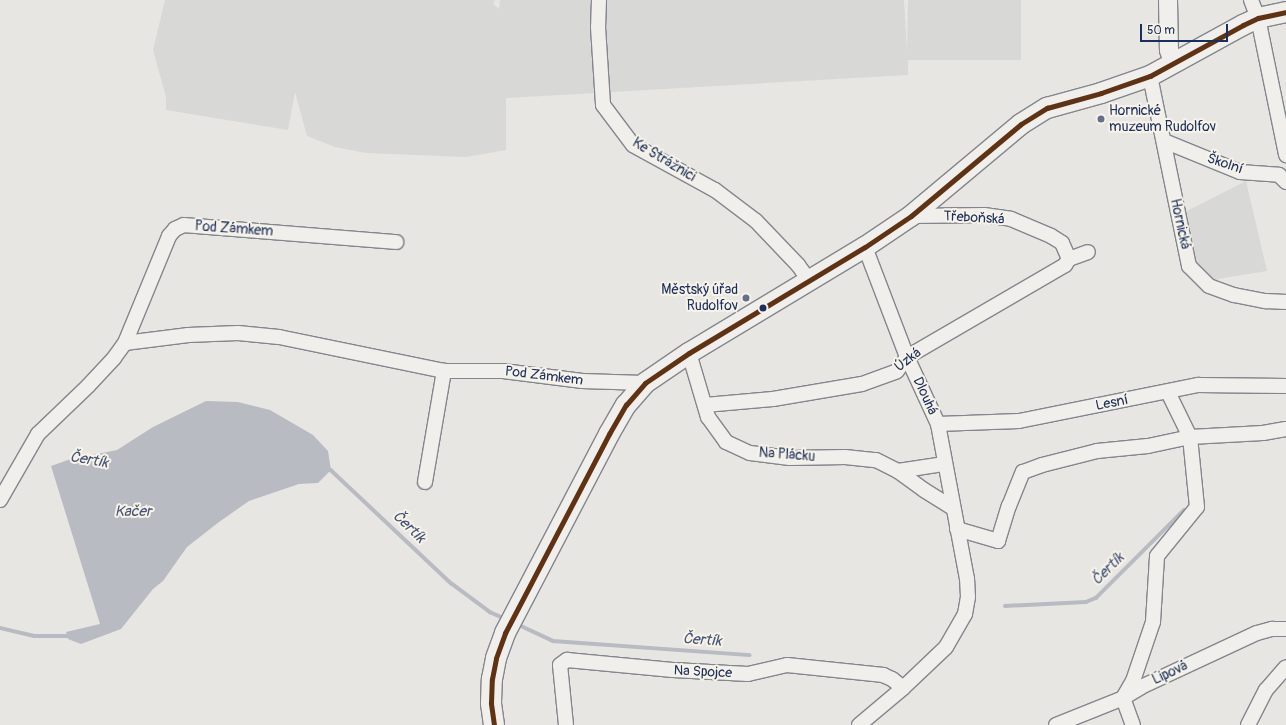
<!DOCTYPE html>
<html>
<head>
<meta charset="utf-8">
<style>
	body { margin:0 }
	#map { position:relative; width:1286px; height:725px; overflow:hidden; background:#e8e6e2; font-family:Pangolin,sans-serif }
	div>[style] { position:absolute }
	.built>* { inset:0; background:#d8d8d6 }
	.water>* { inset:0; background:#b8bbc2 }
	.stream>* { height:3.5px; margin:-1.75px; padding:0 1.75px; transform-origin:1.75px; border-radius:1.75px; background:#b8bbc2 }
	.roads { filter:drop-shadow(1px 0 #83868d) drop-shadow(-1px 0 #83868d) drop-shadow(0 1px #83868d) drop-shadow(0 -1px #83868d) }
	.minor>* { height:14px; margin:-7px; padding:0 7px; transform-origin:7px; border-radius:7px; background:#f0efeb }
	.tertiary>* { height:18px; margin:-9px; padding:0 9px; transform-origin:9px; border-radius:9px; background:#f0efeb }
	.secondary>* { height:20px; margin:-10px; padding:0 10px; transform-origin:10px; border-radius:10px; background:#f0efeb }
	.bus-1>* { height:5px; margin:-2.5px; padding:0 2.5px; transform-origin:2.5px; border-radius:2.5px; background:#603214 }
	.dots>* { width:11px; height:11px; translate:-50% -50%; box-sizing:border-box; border:2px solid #f7f3e8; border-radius:50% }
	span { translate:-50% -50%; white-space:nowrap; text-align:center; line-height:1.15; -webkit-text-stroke:4px #f7f3e8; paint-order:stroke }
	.poi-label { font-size:14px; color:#1b2f5e }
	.left { translate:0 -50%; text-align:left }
	.right { translate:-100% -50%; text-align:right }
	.street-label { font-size:14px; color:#1b2f5e }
	.water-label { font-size:15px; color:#445378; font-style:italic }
	.scale { position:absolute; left:1140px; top:24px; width:88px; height:18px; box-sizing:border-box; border:2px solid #1b2f5e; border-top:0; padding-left:5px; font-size:12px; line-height:14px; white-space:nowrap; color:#1b2f5e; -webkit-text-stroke:3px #f7f3e8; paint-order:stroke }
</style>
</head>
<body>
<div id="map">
	<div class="built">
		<div style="clip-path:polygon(165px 0,495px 0,493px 4px,499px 9px,500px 0,904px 0,907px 51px,908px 0,1021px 0,1021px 60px,908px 60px,908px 75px,506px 98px,506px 150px,466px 157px,366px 153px,335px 147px,307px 136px,295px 92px,288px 130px,166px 110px,166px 97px,153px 50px)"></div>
		<div style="clip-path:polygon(1246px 181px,1267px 271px,1218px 279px,1217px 282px,1206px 275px,1195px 261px,1191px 251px,1183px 213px)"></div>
	</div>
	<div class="water">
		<div style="clip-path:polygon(206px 401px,238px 402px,270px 410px,313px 435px,328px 451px,331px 470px,318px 483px,299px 484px,249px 501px,219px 522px,187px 547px,163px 581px,153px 589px,121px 629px,81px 644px,68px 639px,66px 632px,100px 624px,51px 466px,68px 460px,117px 450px,153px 427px)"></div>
	</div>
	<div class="stream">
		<div style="left:327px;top:469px;width:4px;rotate:14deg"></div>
		<div style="left:331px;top:470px;width:165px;rotate:43.3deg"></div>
		<div style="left:451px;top:583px;width:49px;rotate:36.6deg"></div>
		<div style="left:490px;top:612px;width:17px;rotate:24deg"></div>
		<div style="left:1005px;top:606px;width:81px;rotate:-2.8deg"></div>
		<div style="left:1086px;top:602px;width:11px;rotate:-22deg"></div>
		<div style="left:1096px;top:598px;width:124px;rotate:-45deg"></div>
		<div style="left:517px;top:624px;width:40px;rotate:25deg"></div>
		<div style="left:553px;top:641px;width:197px;rotate:4.1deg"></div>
		<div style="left:0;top:628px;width:35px;rotate:13deg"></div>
		<div style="left:34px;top:636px;width:38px"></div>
	</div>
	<div class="roads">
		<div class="minor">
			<div style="left:599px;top:0;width:27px;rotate:92deg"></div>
			<div style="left:598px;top:27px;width:78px;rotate:86.3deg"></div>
			<div style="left:603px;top:105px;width:50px;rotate:53.1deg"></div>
			<div style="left:633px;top:145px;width:94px;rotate:28.8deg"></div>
			<div style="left:715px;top:190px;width:51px;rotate:37.1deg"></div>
			<div style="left:756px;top:221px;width:61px;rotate:46.3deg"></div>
			<div style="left:798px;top:265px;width:19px;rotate:54deg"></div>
			<div style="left:1251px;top:0;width:19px;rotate:69deg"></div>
			<div style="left:1258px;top:18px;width:140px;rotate:78.4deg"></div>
			<div style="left:1150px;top:76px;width:194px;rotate:78.4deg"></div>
			<div style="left:1189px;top:266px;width:28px;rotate:45deg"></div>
			<div style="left:1209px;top:286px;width:27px;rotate:20deg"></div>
			<div style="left:1234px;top:295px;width:33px;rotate:11deg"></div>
			<div style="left:1266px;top:301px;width:20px;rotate:3deg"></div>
			<div style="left:1164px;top:141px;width:82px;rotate:22.2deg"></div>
			<div style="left:1240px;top:172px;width:39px;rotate:4deg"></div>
			<div style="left:1279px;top:175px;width:10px;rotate:45deg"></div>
			<div style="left:911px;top:216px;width:73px;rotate:-0.8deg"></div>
			<div style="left:984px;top:215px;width:27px;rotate:8deg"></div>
			<div style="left:1011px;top:219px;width:43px;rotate:23deg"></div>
			<div style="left:1051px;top:236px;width:13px;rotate:32deg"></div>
			<div style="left:1062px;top:243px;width:17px;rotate:66deg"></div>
			<div style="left:125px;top:343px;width:64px;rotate:-7.2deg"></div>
			<div style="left:188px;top:335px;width:50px;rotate:-2.3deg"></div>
			<div style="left:238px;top:333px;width:41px;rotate:5.6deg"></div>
			<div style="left:279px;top:337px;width:168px;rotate:11.6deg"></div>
			<div style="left:444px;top:371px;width:59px"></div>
			<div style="left:503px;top:371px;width:80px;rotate:7.2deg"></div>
			<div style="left:582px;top:381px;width:63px;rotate:1.8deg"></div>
			<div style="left:689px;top:353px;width:67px;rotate:73.5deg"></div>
			<div style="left:708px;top:417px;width:31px;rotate:54deg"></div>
			<div style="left:726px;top:442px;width:26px;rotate:25deg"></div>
			<div style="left:750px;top:453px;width:40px;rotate:7.1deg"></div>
			<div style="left:790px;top:458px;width:55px;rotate:-1deg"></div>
			<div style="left:845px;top:457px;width:31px;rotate:6deg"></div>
			<div style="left:876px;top:460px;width:25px;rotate:27deg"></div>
			<div style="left:898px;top:471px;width:47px;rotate:-8.7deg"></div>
			<div style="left:705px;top:405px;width:68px;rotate:-5deg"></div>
			<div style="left:773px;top:399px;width:90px;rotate:-9.6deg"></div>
			<div style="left:862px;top:384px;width:37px;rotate:-20deg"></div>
			<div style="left:897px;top:371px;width:17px;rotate:-54deg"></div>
			<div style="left:907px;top:357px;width:183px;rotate:-30.2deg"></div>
			<div style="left:1065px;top:265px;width:7px;rotate:-56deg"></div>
			<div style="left:1069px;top:259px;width:20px;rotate:-20deg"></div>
			<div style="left:938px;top:424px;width:81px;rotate:-2.1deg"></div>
			<div style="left:1019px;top:421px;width:183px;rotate:-11.4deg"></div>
			<div style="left:1198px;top:385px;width:88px;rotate:0.7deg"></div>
			<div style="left:898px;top:471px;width:32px;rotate:36deg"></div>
			<div style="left:924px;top:490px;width:34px;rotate:32deg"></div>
			<div style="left:425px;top:482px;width:113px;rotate:-80.3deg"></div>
			<div style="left:0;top:500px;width:76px;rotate:-60.1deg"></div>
			<div style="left:38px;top:434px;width:69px;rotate:-43.8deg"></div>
			<div style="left:88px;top:386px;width:38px;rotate:-47deg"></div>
			<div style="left:114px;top:358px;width:19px;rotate:-54deg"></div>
			<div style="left:125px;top:343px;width:116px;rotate:-67.6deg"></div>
			<div style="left:169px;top:236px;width:9px;rotate:-49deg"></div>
			<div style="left:175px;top:229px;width:10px;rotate:-24deg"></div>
			<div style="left:184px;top:225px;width:213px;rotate:4.6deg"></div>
			<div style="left:957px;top:529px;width:43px;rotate:16.3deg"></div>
			<div style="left:998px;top:541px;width:37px;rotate:-73deg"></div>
			<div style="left:1009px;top:506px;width:37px;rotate:-68deg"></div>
			<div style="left:1023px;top:472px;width:20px;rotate:-20deg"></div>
			<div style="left:1042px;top:465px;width:57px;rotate:-14.3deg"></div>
			<div style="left:1097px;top:451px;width:51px;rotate:-5.6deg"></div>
			<div style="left:1148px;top:446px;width:43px;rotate:-12.1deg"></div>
			<div style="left:1190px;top:437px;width:73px;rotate:-3.1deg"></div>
			<div style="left:1263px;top:433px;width:23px;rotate:-10deg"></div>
			<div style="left:1123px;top:698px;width:20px;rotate:-60deg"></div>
			<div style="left:1133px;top:681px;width:62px;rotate:-71.3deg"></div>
			<div style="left:1153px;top:622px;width:66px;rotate:-86.5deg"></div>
			<div style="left:1157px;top:556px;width:63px;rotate:-50.8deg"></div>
			<div style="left:1197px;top:507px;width:70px;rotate:-95.7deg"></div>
			<div style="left:1190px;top:437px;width:50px;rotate:-116.1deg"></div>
			<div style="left:1123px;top:698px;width:29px;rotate:70deg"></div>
			<div style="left:566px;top:725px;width:60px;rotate:-95.7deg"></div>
			<div style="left:560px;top:665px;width:9px;rotate:-36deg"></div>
			<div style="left:567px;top:660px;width:106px;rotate:5.4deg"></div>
			<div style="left:673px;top:670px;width:75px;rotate:3.1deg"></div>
			<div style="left:748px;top:674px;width:40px;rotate:-13deg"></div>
			<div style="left:787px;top:665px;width:97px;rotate:5.9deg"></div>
			<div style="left:883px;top:675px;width:10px;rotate:24deg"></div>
			<div style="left:892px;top:679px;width:14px;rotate:39deg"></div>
			<div style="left:859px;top:725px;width:57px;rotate:-40.1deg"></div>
			<div style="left:903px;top:688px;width:59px;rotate:-43.6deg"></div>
			<div style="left:946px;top:647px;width:38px;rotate:-60deg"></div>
			<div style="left:965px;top:614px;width:17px;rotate:-80deg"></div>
			<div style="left:968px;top:597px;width:18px;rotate:-93deg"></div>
			<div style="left:967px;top:579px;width:158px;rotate:-100.6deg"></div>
			<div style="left:938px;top:424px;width:74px;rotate:-114.8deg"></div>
			<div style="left:907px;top:357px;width:118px;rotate:-110.9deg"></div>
			<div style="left:1056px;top:725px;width:72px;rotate:-21.9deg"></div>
			<div style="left:1123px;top:698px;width:21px;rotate:-31deg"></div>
			<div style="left:1141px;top:687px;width:128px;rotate:-25deg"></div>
			<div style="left:1257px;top:633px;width:16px;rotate:-15deg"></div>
			<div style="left:1272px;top:629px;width:14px"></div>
			<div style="left:1248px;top:725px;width:39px;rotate:-63deg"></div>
			<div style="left:1266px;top:690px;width:30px;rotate:-49deg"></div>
		</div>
		<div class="tertiary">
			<div style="left:1168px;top:0;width:50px;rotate:88.9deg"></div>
			<div style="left:1169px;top:50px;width:14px;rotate:73deg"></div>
		</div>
		<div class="secondary">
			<div style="left:494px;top:725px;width:22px;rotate:-98deg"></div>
			<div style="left:491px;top:703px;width:24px;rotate:-88deg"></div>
			<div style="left:492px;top:679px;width:21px;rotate:-79deg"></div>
			<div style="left:496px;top:658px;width:27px;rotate:-70deg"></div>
			<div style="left:505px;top:633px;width:225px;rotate:-62.4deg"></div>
			<div style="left:609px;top:434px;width:34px;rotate:-60deg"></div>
			<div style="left:626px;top:405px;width:29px;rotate:-49deg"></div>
			<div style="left:645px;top:383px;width:53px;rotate:-34.3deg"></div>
			<div style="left:689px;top:353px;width:205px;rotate:-31.1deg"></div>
			<div style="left:865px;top:247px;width:55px;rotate:-34deg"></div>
			<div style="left:911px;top:216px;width:143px;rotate:-39.9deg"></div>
			<div style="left:1021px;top:124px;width:31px;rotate:-32deg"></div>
			<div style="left:1047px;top:108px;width:56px;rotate:-15.5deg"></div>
			<div style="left:1101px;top:93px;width:52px;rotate:-19.1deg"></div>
			<div style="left:1150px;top:76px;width:106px;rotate:-28.7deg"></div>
			<div style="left:1243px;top:25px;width:17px;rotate:-25deg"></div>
			<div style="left:1258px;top:18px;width:29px;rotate:-12deg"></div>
		</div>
	</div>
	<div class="bus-1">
		<div style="left:494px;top:725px;width:22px;rotate:-98deg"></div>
		<div style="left:491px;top:703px;width:24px;rotate:-88deg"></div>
		<div style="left:492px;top:679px;width:21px;rotate:-79deg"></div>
		<div style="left:496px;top:658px;width:27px;rotate:-70deg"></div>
		<div style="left:505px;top:633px;width:225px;rotate:-62.4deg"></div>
		<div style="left:609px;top:434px;width:34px;rotate:-60deg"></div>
		<div style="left:626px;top:405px;width:29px;rotate:-49deg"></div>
		<div style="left:645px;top:383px;width:53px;rotate:-34.3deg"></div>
		<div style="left:689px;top:353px;width:205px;rotate:-31.1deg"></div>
		<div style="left:865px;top:247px;width:55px;rotate:-34deg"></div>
		<div style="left:911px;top:216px;width:143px;rotate:-39.9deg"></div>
		<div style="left:1021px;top:124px;width:31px;rotate:-32deg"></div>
		<div style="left:1047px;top:108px;width:56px;rotate:-15.5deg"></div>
		<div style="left:1101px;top:93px;width:52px;rotate:-19.1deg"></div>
		<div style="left:1150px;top:76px;width:106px;rotate:-28.7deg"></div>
		<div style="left:1243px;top:25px;width:17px;rotate:-25deg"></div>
		<div style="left:1258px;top:18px;width:29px;rotate:-12deg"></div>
	</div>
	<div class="dots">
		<div style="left:1101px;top:119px;background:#636f8c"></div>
		<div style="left:746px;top:298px;background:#636f8c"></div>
		<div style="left:763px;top:308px;background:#1b2f5e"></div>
	</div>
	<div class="poi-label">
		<span class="left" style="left:1109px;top:119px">Hornické<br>muzeum Rudolfov</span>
		<span class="right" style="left:738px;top:298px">Městský úřad<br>Rudolfov</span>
	</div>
	<div class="street-label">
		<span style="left:664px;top:160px;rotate:31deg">Ke Strážnici</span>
		<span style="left:1225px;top:164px;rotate:19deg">Školní</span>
		<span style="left:974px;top:218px;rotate:3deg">Třeboňská</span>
		<span style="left:1180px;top:224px;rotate:78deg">Hornická</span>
		<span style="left:234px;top:229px;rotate:4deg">Pod Zámkem</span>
		<span style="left:908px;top:360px;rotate:-38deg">Úzká</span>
		<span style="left:544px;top:376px;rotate:7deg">Pod Zámkem</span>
		<span style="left:925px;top:396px;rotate:65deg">Dlouhá</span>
		<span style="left:1112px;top:403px;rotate:-11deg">Lesní</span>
		<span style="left:787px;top:455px;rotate:4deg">Na Plácku</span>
		<span style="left:703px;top:672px;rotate:3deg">Na Spojce</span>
		<span style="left:1170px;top:673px;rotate:-25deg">Lipová</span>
	</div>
	<div class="water-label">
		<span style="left:89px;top:460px;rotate:10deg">Čertík</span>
		<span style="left:133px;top:512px">Kačer</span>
		<span style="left:409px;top:527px;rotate:44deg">Čertík</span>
		<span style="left:1108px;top:569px;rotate:-45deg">Čertík</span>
		<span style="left:702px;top:640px;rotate:4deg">Čertík</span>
	</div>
	<div class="scale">50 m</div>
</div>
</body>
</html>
